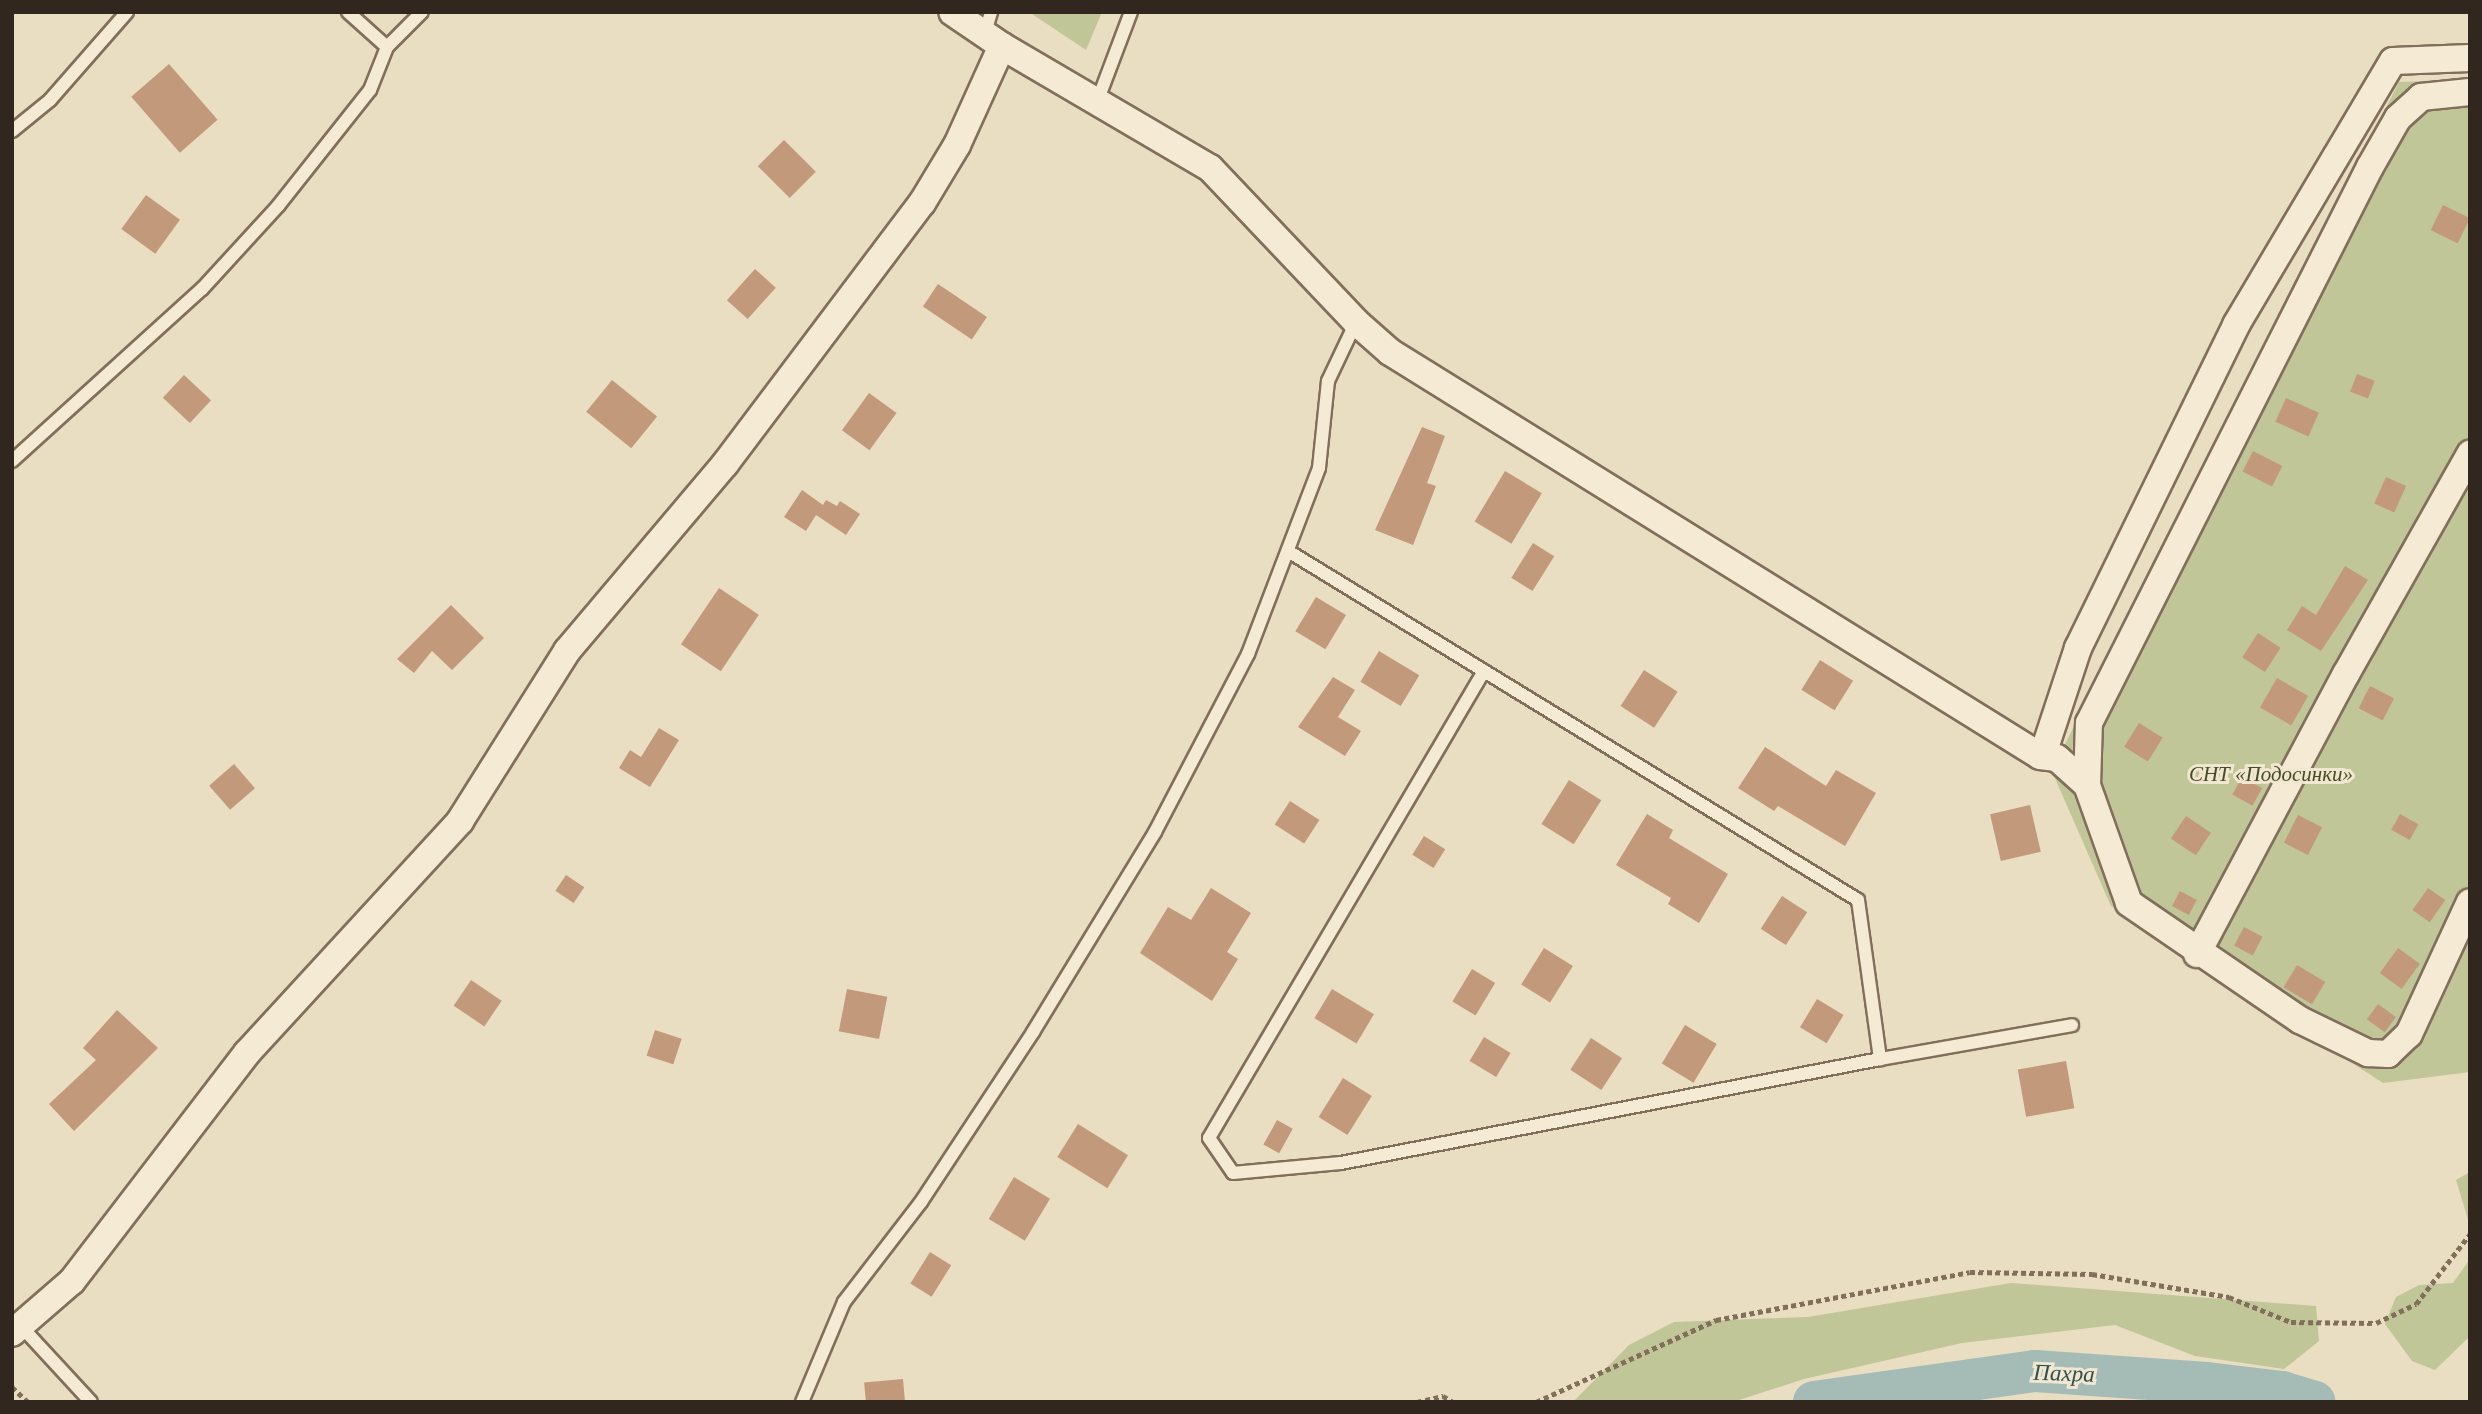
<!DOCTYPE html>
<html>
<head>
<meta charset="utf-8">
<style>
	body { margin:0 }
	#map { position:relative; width:2482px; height:1414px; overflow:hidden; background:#e9ddc2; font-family:"Times New Roman",serif }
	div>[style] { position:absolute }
	.green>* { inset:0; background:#c0c697 }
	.river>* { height:42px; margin:-21px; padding:0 21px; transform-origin:21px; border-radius:21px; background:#a4bcb5 }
	.building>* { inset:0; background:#c3997b; transform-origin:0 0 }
	.path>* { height:4.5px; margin-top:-2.25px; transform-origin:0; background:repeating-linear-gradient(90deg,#816f5b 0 5px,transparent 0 8.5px) }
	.roads { filter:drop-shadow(2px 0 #816f5b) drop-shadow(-2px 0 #816f5b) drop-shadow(0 2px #816f5b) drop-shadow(0 -2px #816f5b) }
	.lane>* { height:12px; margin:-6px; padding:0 6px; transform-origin:6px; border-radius:6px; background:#f5ebd4 }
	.street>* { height:26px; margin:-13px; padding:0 13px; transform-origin:13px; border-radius:13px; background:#f5ebd4 }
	span { translate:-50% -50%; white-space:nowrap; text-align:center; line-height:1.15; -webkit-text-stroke:6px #f1e7d0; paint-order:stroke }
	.park-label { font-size:21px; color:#434c26; font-style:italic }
	.water-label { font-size:23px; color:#2e504e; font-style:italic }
	.frame { position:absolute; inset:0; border:14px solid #32271e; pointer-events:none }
</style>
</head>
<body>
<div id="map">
	<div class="green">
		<div style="clip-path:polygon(1029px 12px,1102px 12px,1086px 50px)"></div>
		<div style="clip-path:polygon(2470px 79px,2470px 1072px,2383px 1083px,2111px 906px,2043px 751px,2058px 758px,2399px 82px)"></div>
		<div style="clip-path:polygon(2470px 1172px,2470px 1226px,2456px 1180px)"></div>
		<div style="clip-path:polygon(2470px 1259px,2470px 1336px,2435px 1370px,2412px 1361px,2385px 1324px,2396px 1297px,2419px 1285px,2453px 1283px)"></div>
		<div style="clip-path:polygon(2011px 1283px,2316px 1306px,2319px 1341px,2284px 1369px,2195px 1356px,2115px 1325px,1962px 1343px,1804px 1379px,1733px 1402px,1573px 1402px,1629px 1345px,1674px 1322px,1808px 1317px)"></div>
	</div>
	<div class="river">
		<div style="left:1814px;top:1402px;width:223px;rotate:-8deg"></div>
		<div style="left:2035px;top:1371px;width:172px;rotate:4deg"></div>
		<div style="left:2207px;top:1383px;width:76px;rotate:6.8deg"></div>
		<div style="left:2282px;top:1392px;width:34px;rotate:17deg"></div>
	</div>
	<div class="building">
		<div style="left:169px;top:64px;width:74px;height:50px;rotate:49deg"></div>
		<div style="left:784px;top:140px;width:45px;height:37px;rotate:45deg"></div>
		<div style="left:146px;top:195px;width:42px;height:42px;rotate:36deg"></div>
		<div style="left:2443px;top:205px;width:30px;height:28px;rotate:26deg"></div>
		<div style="left:755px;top:269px;width:28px;height:42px;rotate:42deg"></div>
		<div style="left:938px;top:284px;width:59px;height:27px;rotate:34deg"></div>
		<div style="left:2357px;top:374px;width:19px;height:19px;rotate:21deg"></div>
		<div style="left:184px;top:375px;width:37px;height:31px;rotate:43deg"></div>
		<div style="left:612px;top:380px;width:58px;height:41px;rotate:39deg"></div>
		<div style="left:869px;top:393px;width:34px;height:46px;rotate:36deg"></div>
		<div style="left:2286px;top:398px;width:36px;height:26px;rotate:24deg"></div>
		<div style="clip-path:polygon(1422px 427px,1445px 436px,1427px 483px,1436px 486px,1413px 545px,1375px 530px)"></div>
		<div style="left:2253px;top:451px;width:33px;height:23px;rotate:27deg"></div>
		<div style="left:1505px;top:471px;width:43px;height:59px;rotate:31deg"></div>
		<div style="left:2386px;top:477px;width:22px;height:29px;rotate:24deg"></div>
		<div style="clip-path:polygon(802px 490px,823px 505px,826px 500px,837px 506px,840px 501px,860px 514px,846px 535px,816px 515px,806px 531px,784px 517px)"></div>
		<div style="left:1533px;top:543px;width:25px;height:41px;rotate:32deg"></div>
		<div style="clip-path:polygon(2345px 566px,2368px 580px,2321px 651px,2287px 630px,2302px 606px,2316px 615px)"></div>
		<div style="left:719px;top:588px;width:48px;height:68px;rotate:34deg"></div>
		<div style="left:1316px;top:597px;width:35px;height:40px;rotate:31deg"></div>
		<div style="clip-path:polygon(451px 605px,484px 638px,452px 670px,432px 651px,414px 673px,397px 659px)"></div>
		<div style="left:2258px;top:633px;width:27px;height:29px;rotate:33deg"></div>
		<div style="left:1379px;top:651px;width:47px;height:36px;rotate:31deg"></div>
		<div style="left:1820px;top:660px;width:39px;height:35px;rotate:32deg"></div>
		<div style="left:1644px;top:670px;width:40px;height:43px;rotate:33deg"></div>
		<div style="clip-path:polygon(1333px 677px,1355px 690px,1338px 717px,1361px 731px,1345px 756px,1298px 727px)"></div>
		<div style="left:2277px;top:678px;width:36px;height:34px;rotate:30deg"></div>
		<div style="left:2370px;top:686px;width:27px;height:25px;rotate:27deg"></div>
		<div style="left:2139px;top:723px;width:28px;height:28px;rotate:32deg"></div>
		<div style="clip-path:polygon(659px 728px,679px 740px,650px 787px,619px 768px,630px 750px,641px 757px)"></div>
		<div style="clip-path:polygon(1765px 747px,1826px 786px,1836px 770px,1876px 793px,1845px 846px,1778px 806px,1774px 811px,1738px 788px)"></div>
		<div style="left:234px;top:764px;width:32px;height:33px;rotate:49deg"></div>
		<div style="left:2242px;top:777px;width:23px;height:20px;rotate:29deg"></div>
		<div style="left:1569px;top:780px;width:38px;height:52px;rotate:32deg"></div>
		<div style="left:1290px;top:801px;width:35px;height:28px;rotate:33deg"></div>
		<div style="left:2030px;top:805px;width:48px;height:41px;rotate:77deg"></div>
		<div style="clip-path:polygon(1647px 814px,1673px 830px,1669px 838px,1728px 874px,1699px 923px,1668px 904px,1671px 898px,1616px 865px)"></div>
		<div style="left:2400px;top:814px;width:21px;height:18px;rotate:29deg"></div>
		<div style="left:2298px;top:815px;width:27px;height:31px;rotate:27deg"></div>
		<div style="left:2186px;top:816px;width:30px;height:27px;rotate:34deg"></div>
		<div style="left:1424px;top:836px;width:25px;height:22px;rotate:32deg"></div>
		<div style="left:566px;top:875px;width:22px;height:19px;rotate:34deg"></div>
		<div style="clip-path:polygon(1211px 888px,1251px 913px,1227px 952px,1238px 959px,1212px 1001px,1140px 953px,1168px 907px,1191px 920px)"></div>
		<div style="left:2428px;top:888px;width:21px;height:27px;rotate:35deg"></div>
		<div style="left:2180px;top:891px;width:19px;height:17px;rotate:28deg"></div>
		<div style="left:1782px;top:896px;width:30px;height:39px;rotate:33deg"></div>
		<div style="left:2244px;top:927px;width:21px;height:21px;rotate:28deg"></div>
		<div style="left:1544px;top:948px;width:34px;height:43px;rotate:32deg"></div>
		<div style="left:2398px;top:948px;width:27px;height:31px;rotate:36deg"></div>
		<div style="left:2297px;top:965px;width:33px;height:26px;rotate:31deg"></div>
		<div style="left:1472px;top:969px;width:27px;height:38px;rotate:31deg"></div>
		<div style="left:471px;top:980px;width:37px;height:31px;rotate:34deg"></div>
		<div style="left:847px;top:989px;width:41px;height:43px;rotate:11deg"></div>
		<div style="left:1332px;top:989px;width:49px;height:34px;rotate:31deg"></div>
		<div style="left:1817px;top:999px;width:31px;height:33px;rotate:31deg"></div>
		<div style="left:2378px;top:1004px;width:22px;height:19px;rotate:36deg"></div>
		<div style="clip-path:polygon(117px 1010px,158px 1048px,74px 1131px,49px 1104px,96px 1060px,83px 1048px)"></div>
		<div style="left:1685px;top:1025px;width:37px;height:45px;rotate:31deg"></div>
		<div style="left:655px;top:1030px;width:28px;height:27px;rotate:18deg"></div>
		<div style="left:1484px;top:1037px;width:31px;height:28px;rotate:31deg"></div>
		<div style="left:1591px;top:1038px;width:37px;height:38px;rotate:33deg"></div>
		<div style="left:2066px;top:1061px;width:48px;height:49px;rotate:80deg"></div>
		<div style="left:1343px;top:1078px;width:34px;height:46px;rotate:32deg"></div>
		<div style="left:1277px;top:1120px;width:18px;height:28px;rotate:29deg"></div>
		<div style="left:1078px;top:1124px;width:59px;height:39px;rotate:32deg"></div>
		<div style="left:1014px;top:1177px;width:42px;height:49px;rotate:31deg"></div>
		<div style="left:930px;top:1252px;width:25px;height:37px;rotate:32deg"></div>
		<div style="left:903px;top:1379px;width:23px;height:39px;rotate:85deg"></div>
	</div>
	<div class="path">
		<div style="left:12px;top:1387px;width:22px;rotate:43deg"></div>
		<div style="left:1417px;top:1402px;width:27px;rotate:-13deg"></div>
		<div style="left:1443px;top:1396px;width:12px;rotate:31deg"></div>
		<div style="left:1536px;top:1402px;width:198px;rotate:-24.5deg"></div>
		<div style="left:1716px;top:1320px;width:258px;rotate:-10.7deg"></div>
		<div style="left:1970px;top:1272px;width:122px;rotate:0.9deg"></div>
		<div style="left:2092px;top:1274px;width:139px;rotate:9.5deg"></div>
		<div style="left:2229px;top:1297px;width:67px;rotate:22deg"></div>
		<div style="left:2291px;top:1322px;width:85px;rotate:0.7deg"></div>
		<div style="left:2376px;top:1323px;width:44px;rotate:-25.4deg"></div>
		<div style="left:2416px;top:1304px;width:88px;rotate:-52.4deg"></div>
	</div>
	<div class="roads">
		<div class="lane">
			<div style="left:348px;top:12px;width:52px;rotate:41.9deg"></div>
			<div style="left:985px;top:32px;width:21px;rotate:-73deg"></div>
			<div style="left:1097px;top:102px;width:96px;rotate:-69.3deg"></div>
			<div style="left:12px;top:131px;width:49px;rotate:-39.2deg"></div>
			<div style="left:50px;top:100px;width:117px;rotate:-48.8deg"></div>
			<div style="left:12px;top:461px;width:256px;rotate:-42.2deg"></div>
			<div style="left:202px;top:289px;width:113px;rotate:-47.5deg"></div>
			<div style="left:278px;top:206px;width:148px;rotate:-51.6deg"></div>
			<div style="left:370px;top:90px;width:46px;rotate:-68.4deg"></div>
			<div style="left:387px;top:47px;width:49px;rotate:-45deg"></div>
			<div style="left:1288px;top:551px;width:668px;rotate:31.48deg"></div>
			<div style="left:1858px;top:900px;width:161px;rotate:82.1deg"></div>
			<div style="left:1880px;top:1059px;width:195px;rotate:-10deg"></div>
			<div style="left:1484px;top:671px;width:542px;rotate:120.49deg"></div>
			<div style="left:1209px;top:1138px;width:42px;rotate:55.6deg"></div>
			<div style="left:1233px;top:1173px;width:108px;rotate:-5.3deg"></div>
			<div style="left:1341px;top:1163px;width:549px;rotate:-10.92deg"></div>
			<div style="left:19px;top:1324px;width:106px;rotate:47.3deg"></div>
			<div style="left:802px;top:1402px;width:108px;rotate:-67.2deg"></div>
			<div style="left:844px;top:1302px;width:126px;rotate:-52.4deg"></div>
			<div style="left:921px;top:1202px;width:204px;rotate:-56.6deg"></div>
			<div style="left:1033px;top:1032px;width:234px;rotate:-58.6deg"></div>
			<div style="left:1155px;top:832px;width:201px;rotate:-62.4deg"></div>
			<div style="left:1248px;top:654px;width:199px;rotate:-69.1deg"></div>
			<div style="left:1319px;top:468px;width:87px;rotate:-84.1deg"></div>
			<div style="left:1328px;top:381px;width:65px;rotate:-64.6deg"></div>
		</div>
		<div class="street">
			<div style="left:1002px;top:46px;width:241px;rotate:30.4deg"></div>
			<div style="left:1210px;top:168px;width:212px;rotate:46.5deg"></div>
			<div style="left:1356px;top:322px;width:45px;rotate:41.4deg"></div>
			<div style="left:1390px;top:352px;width:765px;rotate:31.86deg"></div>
			<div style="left:2040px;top:756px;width:17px;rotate:7deg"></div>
			<div style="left:2057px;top:758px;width:40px;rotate:42deg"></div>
			<div style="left:2087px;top:785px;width:125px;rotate:70.4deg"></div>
			<div style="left:2129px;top:903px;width:207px;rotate:34.4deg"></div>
			<div style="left:2300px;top:1020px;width:76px;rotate:25.9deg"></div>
			<div style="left:2368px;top:1053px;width:20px;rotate:3deg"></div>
			<div style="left:2388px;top:1054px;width:29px;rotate:-44deg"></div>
			<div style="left:2409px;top:1034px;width:145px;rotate:-65.2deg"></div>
			<div style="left:2043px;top:754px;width:112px;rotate:-71.7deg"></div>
			<div style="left:2078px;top:648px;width:360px;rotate:-63.9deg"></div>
			<div style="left:2236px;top:325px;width:307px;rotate:-59.3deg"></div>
			<div style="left:2393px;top:61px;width:77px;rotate:-2.2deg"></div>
			<div style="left:2087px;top:785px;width:62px;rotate:-88.2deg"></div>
			<div style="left:2089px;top:723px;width:623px;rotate:-63.19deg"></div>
			<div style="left:2370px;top:167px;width:56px;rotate:-60.3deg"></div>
			<div style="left:2398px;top:118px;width:31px;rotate:-42deg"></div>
			<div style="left:2421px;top:97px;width:49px;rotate:-5.8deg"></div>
			<div style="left:2197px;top:954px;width:317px;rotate:-62deg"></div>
			<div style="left:2346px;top:674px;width:253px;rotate:-60.6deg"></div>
			<div style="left:12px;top:1333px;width:79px;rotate:-40.9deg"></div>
			<div style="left:72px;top:1281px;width:287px;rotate:-52.5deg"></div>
			<div style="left:247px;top:1053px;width:315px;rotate:-47.4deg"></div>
			<div style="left:460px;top:821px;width:201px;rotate:-57.8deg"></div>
			<div style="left:567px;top:651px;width:245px;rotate:-49.8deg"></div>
			<div style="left:725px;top:464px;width:327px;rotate:-53deg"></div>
			<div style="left:922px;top:203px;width:68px;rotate:-58.9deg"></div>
			<div style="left:957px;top:145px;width:109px;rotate:-65.6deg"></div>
			<div style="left:1002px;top:46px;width:60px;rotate:-145.8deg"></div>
		</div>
	</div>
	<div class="park-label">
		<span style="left:2271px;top:774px">СНТ «Подосинки»</span>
	</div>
	<div class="water-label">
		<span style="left:2064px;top:1374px;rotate:2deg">Пахра</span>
	</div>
	<div class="frame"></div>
</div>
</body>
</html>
